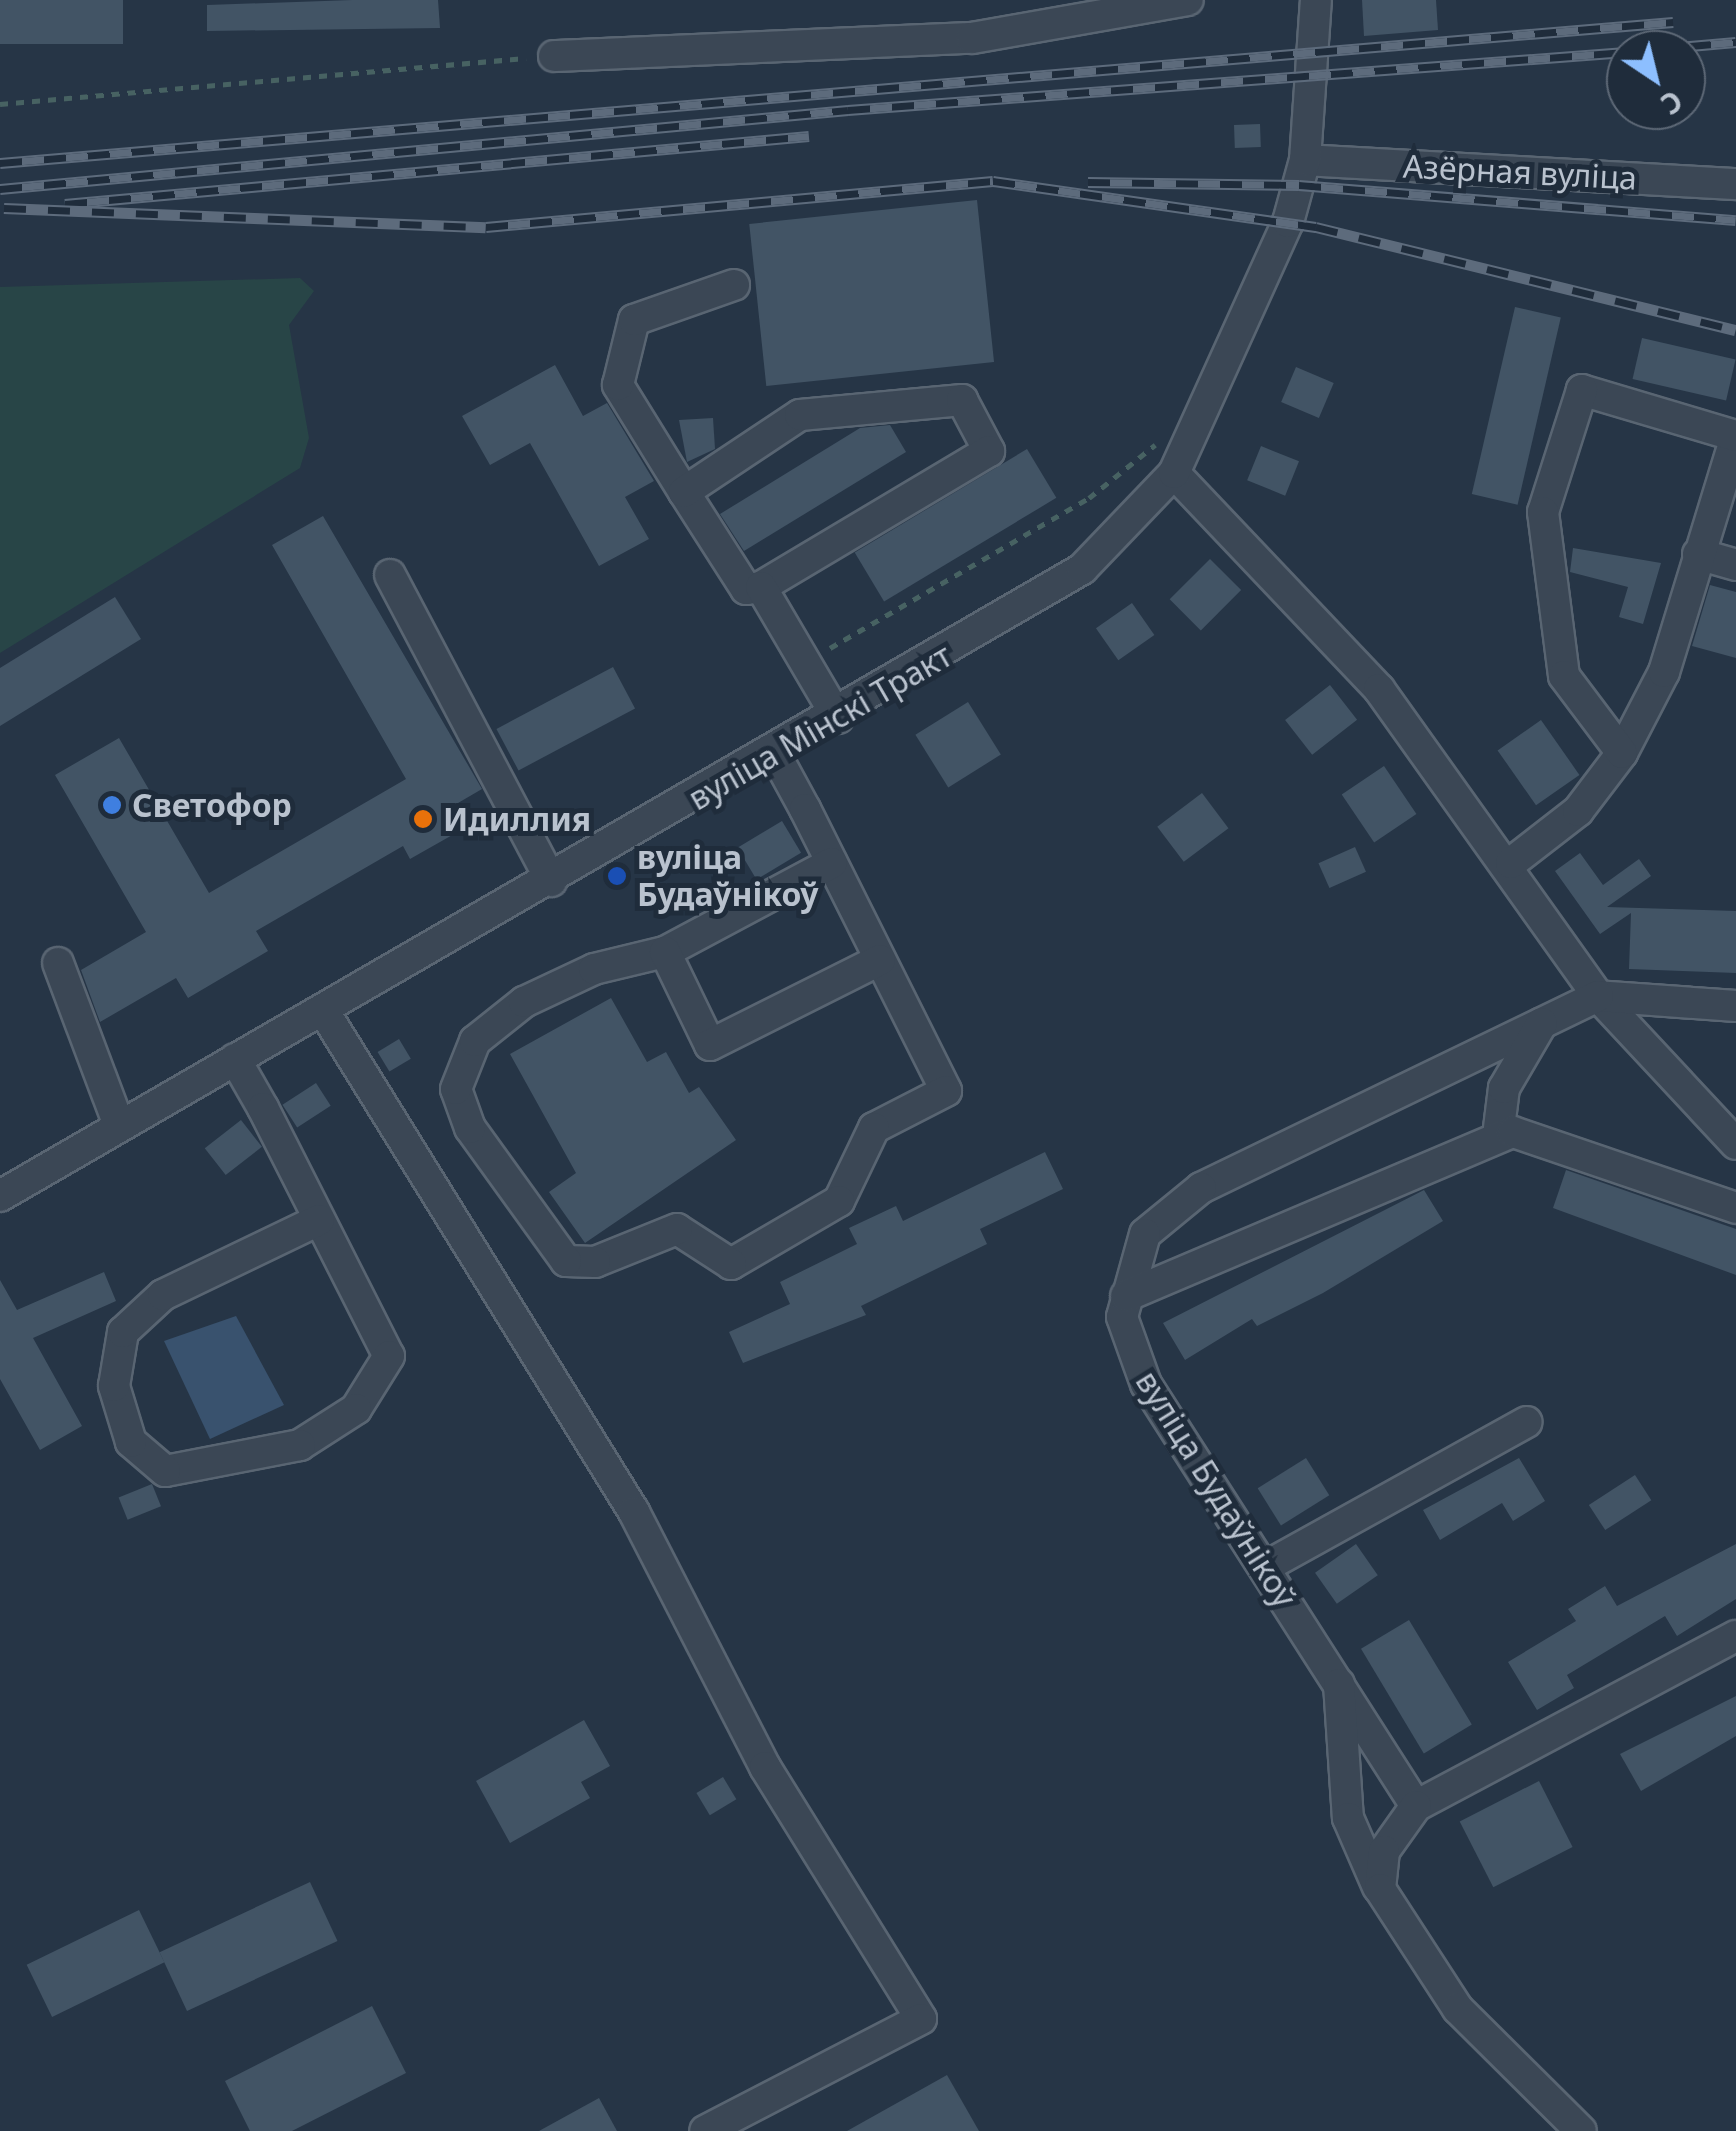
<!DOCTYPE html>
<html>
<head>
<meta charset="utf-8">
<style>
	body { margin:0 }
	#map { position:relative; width:1736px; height:2131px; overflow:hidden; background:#263546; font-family:"Noto Sans",sans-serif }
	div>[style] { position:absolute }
	.green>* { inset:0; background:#284547 }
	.water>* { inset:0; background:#39526e }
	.building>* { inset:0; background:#425465; transform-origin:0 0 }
	.path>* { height:5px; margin-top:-2.5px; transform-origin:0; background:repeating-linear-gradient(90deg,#476262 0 8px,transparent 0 16px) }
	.roads { filter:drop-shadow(2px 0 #596572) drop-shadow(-2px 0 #596572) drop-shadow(0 2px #596572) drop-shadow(0 -2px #596572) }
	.minor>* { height:30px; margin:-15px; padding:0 15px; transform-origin:15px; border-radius:15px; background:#3b4755 }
	.rail>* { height:11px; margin-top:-5.5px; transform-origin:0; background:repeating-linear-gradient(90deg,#1f2c3b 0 22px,#5d6b7c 0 44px); box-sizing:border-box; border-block:2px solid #5d6b7c }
	.dots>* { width:28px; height:28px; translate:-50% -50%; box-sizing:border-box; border:5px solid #1f2c3b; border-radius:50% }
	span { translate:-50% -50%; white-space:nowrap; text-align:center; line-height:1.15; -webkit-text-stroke:10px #1f2c3b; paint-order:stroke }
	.street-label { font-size:32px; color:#b9c2ce }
	.poi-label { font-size:32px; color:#b9c2ce; font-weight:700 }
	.left { translate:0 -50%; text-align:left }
	.north { position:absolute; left:1606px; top:30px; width:100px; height:100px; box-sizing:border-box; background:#1f2c3b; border:2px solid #5d6876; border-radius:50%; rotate:145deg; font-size:28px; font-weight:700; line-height:40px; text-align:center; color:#b9c2ce }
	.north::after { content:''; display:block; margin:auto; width:35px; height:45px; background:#8dbfff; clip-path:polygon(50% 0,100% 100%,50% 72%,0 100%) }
</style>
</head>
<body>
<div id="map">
	<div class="green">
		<div style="clip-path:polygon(300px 278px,314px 291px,289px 325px,309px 438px,300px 468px,0 653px,0 287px)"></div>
	</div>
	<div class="water">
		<div style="clip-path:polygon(236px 1316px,284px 1405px,210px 1439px,164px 1341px)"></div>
	</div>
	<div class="building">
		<div style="left:0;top:0;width:123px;height:44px"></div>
		<div style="clip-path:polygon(352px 0,438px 0,440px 28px,207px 31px,207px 5px)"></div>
		<div style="clip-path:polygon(1362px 0,1436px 0,1438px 30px,1364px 36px)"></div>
		<div style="left:1260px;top:124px;width:23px;height:26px;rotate:88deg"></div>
		<div style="left:977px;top:200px;width:163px;height:229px;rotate:84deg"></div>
		<div style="left:1515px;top:307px;width:47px;height:192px;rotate:13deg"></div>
		<div style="left:1642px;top:338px;width:96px;height:42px;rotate:13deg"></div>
		<div style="clip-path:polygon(555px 365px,583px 416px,607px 403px,654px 481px,625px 497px,649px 539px,599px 566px,530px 443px,490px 465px,462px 416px)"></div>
		<div style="left:1296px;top:367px;width:41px;height:38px;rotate:23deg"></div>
		<div style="clip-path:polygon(713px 418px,715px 449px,687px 462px,679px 420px)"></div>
		<div style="clip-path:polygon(890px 425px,906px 452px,744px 551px,720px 514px,860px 428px)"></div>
		<div style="left:1261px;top:446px;width:41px;height:37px;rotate:22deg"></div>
		<div style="left:1027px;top:449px;width:57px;height:201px;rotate:59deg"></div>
		<div style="clip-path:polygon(323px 516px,482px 789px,458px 803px,470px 825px,410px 859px,403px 846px,256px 931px,268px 951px,188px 998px,176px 978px,100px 1022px,81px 970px,146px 932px,55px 775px,119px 738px,209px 893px,406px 779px,272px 545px)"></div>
		<div style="clip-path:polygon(1573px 548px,1661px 563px,1643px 624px,1619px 617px,1628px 587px,1570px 572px)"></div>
		<div style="left:1210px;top:559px;width:44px;height:57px;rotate:45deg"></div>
		<div style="clip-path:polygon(1710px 585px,1736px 592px,1736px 658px,1692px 646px)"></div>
		<div style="clip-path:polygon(115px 597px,141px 639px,0 726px,0 668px)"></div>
		<div style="left:1132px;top:603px;width:39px;height:44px;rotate:55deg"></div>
		<div style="left:613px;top:667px;width:47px;height:132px;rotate:62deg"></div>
		<div style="left:1330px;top:685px;width:44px;height:57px;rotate:52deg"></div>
		<div style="left:968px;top:702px;width:62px;height:62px;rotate:58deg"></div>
		<div style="left:1541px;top:720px;width:67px;height:53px;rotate:55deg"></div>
		<div style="left:1384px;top:766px;width:58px;height:51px;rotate:56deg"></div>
		<div style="left:1202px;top:793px;width:44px;height:56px;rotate:53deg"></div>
		<div style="left:782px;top:821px;width:37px;height:52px;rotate:59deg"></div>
		<div style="left:1355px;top:847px;width:27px;height:40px;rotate:66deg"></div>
		<div style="clip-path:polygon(1580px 853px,1603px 885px,1639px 859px,1651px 876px,1607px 907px,1736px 911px,1736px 973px,1629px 969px,1631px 913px,1600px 934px,1555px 871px)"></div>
		<div style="clip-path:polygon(611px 998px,647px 1062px,666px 1052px,689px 1093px,699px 1087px,736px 1140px,585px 1243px,549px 1192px,576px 1173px,510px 1054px)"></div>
		<div style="left:399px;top:1039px;width:23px;height:25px;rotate:59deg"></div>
		<div style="left:316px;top:1083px;width:27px;height:40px;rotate:57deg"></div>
		<div style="left:241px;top:1120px;width:34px;height:46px;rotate:52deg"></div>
		<div style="clip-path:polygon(1045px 1152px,1063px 1189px,980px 1229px,987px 1244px,861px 1306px,866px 1315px,743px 1363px,729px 1332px,790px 1304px,780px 1282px,857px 1244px,849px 1228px,896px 1206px,903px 1221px)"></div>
		<div style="clip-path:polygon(1566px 1170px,1736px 1229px,1736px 1275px,1553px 1208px)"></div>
		<div style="clip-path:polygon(1424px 1190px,1443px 1221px,1323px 1293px,1257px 1326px,1252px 1319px,1185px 1360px,1163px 1323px)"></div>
		<div style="clip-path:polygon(104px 1272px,116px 1301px,33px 1338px,82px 1426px,40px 1450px,0 1379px,0 1280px,17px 1310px)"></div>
		<div style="left:1306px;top:1458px;width:44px;height:57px;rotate:58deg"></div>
		<div style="clip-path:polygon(1519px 1458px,1545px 1501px,1513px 1521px,1502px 1503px,1440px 1540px,1423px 1510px)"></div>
		<div style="left:1635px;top:1475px;width:30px;height:55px;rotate:57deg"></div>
		<div style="left:152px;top:1484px;width:24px;height:36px;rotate:68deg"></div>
		<div style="left:1356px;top:1544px;width:38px;height:50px;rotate:55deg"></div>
		<div style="clip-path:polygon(1736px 1544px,1736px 1599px,1677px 1636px,1665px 1616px,1567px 1675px,1574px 1688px,1537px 1710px,1508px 1662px,1576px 1621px,1568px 1609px,1605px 1586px,1617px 1606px)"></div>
		<div style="left:1409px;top:1620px;width:122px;height:56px;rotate:59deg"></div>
		<div style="clip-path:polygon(1736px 1696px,1736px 1736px,1641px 1791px,1620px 1754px)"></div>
		<div style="clip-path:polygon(584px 1720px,610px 1766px,581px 1782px,590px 1798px,510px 1843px,476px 1781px)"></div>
		<div style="left:723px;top:1777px;width:26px;height:31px;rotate:59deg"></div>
		<div style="left:1539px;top:1781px;width:74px;height:89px;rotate:63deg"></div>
		<div style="left:310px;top:1882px;width:65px;height:166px;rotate:65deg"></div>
		<div style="left:139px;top:1910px;width:58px;height:125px;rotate:64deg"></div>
		<div style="clip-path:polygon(372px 2006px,406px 2073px,292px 2131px,250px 2131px,225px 2081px)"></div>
		<div style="clip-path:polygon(947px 2075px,979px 2131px,847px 2131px)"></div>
		<div style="clip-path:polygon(599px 2098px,617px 2131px,539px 2131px)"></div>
	</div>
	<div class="path">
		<div style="left:0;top:104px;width:528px;rotate:-5deg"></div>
		<div style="left:830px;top:648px;width:299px;rotate:-30.1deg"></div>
		<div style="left:1089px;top:498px;width:85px;rotate:-38.8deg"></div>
	</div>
	<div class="roads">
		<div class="minor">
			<div style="left:554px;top:56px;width:418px;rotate:-2.5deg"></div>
			<div style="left:972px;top:38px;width:219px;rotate:-10deg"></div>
			<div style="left:1305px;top:160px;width:432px;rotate:3.2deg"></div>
			<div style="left:1174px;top:473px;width:298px;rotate:46.5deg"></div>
			<div style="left:1379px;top:689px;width:377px;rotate:54.5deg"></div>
			<div style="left:1598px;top:996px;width:202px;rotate:47deg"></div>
			<div style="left:684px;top:492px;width:126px;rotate:-121.7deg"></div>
			<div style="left:618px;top:385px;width:67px;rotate:-76.2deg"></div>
			<div style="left:634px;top:320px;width:106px;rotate:-19.3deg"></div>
			<div style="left:1698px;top:554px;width:40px;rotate:16deg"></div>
			<div style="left:390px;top:575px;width:346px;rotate:62.2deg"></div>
			<div style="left:761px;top:587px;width:15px;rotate:172deg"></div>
			<div style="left:746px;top:589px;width:115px;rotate:-122.6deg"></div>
			<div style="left:684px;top:492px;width:139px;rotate:-33.6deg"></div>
			<div style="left:800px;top:415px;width:163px;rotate:-5.3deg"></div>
			<div style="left:962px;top:400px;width:58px;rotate:62.1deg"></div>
			<div style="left:989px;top:451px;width:265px;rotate:149.2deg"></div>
			<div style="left:761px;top:587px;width:152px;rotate:59.6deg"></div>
			<div style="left:775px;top:754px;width:63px;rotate:61.4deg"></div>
			<div style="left:805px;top:809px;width:315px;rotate:63.4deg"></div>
			<div style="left:946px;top:1091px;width:81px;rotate:152.8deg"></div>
			<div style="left:874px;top:1128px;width:81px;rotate:115.6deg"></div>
			<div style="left:839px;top:1201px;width:125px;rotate:149.7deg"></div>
			<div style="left:731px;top:1264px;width:64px;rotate:-147.1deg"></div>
			<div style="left:677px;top:1229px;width:88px;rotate:158.1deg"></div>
			<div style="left:595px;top:1262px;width:29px;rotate:-178deg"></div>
			<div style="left:566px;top:1261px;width:164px;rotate:-125.8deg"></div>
			<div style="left:470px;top:1128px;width:41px;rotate:-109.7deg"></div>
			<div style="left:456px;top:1089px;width:52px;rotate:-68.4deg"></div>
			<div style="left:475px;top:1041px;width:63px;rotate:-38.5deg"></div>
			<div style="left:524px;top:1002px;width:77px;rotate:-25.2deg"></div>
			<div style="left:594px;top:969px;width:73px;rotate:-13.5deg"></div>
			<div style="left:665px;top:952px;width:189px;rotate:-28.1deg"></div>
			<div style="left:1511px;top:863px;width:85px;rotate:-37.8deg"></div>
			<div style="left:1578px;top:811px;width:73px;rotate:-52.8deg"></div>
			<div style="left:1622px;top:753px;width:91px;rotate:-62.6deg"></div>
			<div style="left:1664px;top:672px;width:247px;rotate:-73deg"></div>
			<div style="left:1736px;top:436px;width:161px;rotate:-163.4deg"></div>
			<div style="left:1582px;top:390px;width:128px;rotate:107.7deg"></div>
			<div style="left:1543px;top:512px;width:165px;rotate:82.7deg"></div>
			<div style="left:1564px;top:676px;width:96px;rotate:53deg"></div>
			<div style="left:665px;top:952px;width:103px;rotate:64.2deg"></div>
			<div style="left:710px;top:1045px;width:190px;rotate:-26.6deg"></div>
			<div style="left:58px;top:963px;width:173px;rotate:69.4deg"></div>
			<div style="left:1736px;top:1006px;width:138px;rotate:-175.9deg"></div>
			<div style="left:1598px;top:996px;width:441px;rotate:154.2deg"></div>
			<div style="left:1201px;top:1188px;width:72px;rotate:140.6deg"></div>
			<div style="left:1145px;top:1234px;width:86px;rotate:105.5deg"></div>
			<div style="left:1122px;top:1317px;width:71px;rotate:70.3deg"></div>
			<div style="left:1146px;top:1384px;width:501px;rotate:57.39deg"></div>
			<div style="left:1416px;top:1806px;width:362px;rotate:-28deg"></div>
			<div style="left:323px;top:1010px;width:591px;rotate:58.22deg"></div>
			<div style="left:634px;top:1512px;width:287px;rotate:62.8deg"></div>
			<div style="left:765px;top:1767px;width:296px;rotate:58.2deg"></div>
			<div style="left:921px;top:2019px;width:243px;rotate:152.6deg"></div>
			<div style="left:235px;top:1059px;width:56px;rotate:60.3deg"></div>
			<div style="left:263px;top:1108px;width:278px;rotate:63.1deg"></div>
			<div style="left:389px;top:1356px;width:62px;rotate:121.9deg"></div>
			<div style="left:356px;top:1409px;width:67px;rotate:147.3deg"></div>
			<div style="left:300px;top:1445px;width:137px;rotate:169.1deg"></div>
			<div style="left:165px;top:1471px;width:45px;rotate:-139.5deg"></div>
			<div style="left:131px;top:1442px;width:59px;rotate:-106.9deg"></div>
			<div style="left:114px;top:1386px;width:55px;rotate:-80.5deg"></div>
			<div style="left:123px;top:1332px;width:54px;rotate:-42.8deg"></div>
			<div style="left:163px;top:1295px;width:173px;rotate:-25.7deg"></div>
			<div style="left:1498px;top:1136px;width:48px;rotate:-82.9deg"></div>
			<div style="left:1504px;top:1088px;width:75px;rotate:-59.7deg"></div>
			<div style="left:0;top:1196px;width:1251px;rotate:-30.09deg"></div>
			<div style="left:1082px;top:569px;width:133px;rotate:-46.2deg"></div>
			<div style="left:1174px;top:473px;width:276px;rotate:-65.6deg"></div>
			<div style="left:1288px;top:222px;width:64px;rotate:-74.7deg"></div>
			<div style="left:1305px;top:160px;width:160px;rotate:-86.1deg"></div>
			<div style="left:1126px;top:1296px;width:420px;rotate:-23deg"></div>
			<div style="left:1513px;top:1132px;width:236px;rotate:18.8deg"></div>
			<div style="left:1265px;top:1567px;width:299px;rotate:-29deg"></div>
			<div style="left:1339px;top:1684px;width:134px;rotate:86.2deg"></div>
			<div style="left:1348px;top:1818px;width:75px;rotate:66.5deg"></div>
			<div style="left:1416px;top:1806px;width:55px;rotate:125.4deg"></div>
			<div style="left:1384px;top:1851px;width:38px;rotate:96deg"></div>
			<div style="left:1380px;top:1889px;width:143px;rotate:57deg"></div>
			<div style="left:1458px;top:2009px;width:173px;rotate:44.8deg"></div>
		</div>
	</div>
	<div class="rail">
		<div style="left:1645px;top:50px;width:91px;rotate:-5deg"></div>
		<div style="left:0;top:163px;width:1679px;rotate:-4.82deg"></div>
		<div style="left:1088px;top:182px;width:211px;rotate:0.8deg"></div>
		<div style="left:1299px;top:185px;width:438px;rotate:4.6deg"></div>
		<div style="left:0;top:189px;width:852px;rotate:-5.32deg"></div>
		<div style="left:848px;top:110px;width:780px;rotate:-4.26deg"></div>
		<div style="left:65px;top:204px;width:747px;rotate:-5.22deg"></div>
		<div style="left:4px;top:208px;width:482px;rotate:2.3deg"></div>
		<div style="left:486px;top:227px;width:509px;rotate:-5.18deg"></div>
		<div style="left:993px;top:181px;width:326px;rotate:8.1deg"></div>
		<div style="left:1316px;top:227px;width:432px;rotate:13.8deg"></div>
	</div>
	<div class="dots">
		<div style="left:112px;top:805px;background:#3f7fe0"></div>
		<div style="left:423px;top:819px;background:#e8710a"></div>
		<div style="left:617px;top:876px;background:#1a4fb4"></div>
	</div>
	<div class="street-label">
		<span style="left:1520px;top:172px;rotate:3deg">Азёрная вуліца</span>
		<span style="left:820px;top:727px;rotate:-30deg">вуліца Мінскі Тракт</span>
		<span style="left:1216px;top:1489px;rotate:58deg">вуліца Будаўнікоў</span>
	</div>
	<div class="poi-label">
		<span class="left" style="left:132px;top:805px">Светофор</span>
		<span class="left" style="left:443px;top:819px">Идиллия</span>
		<span class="left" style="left:637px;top:876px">вуліца<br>Будаўнікоў</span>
	</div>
	<div class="north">С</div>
</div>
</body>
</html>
